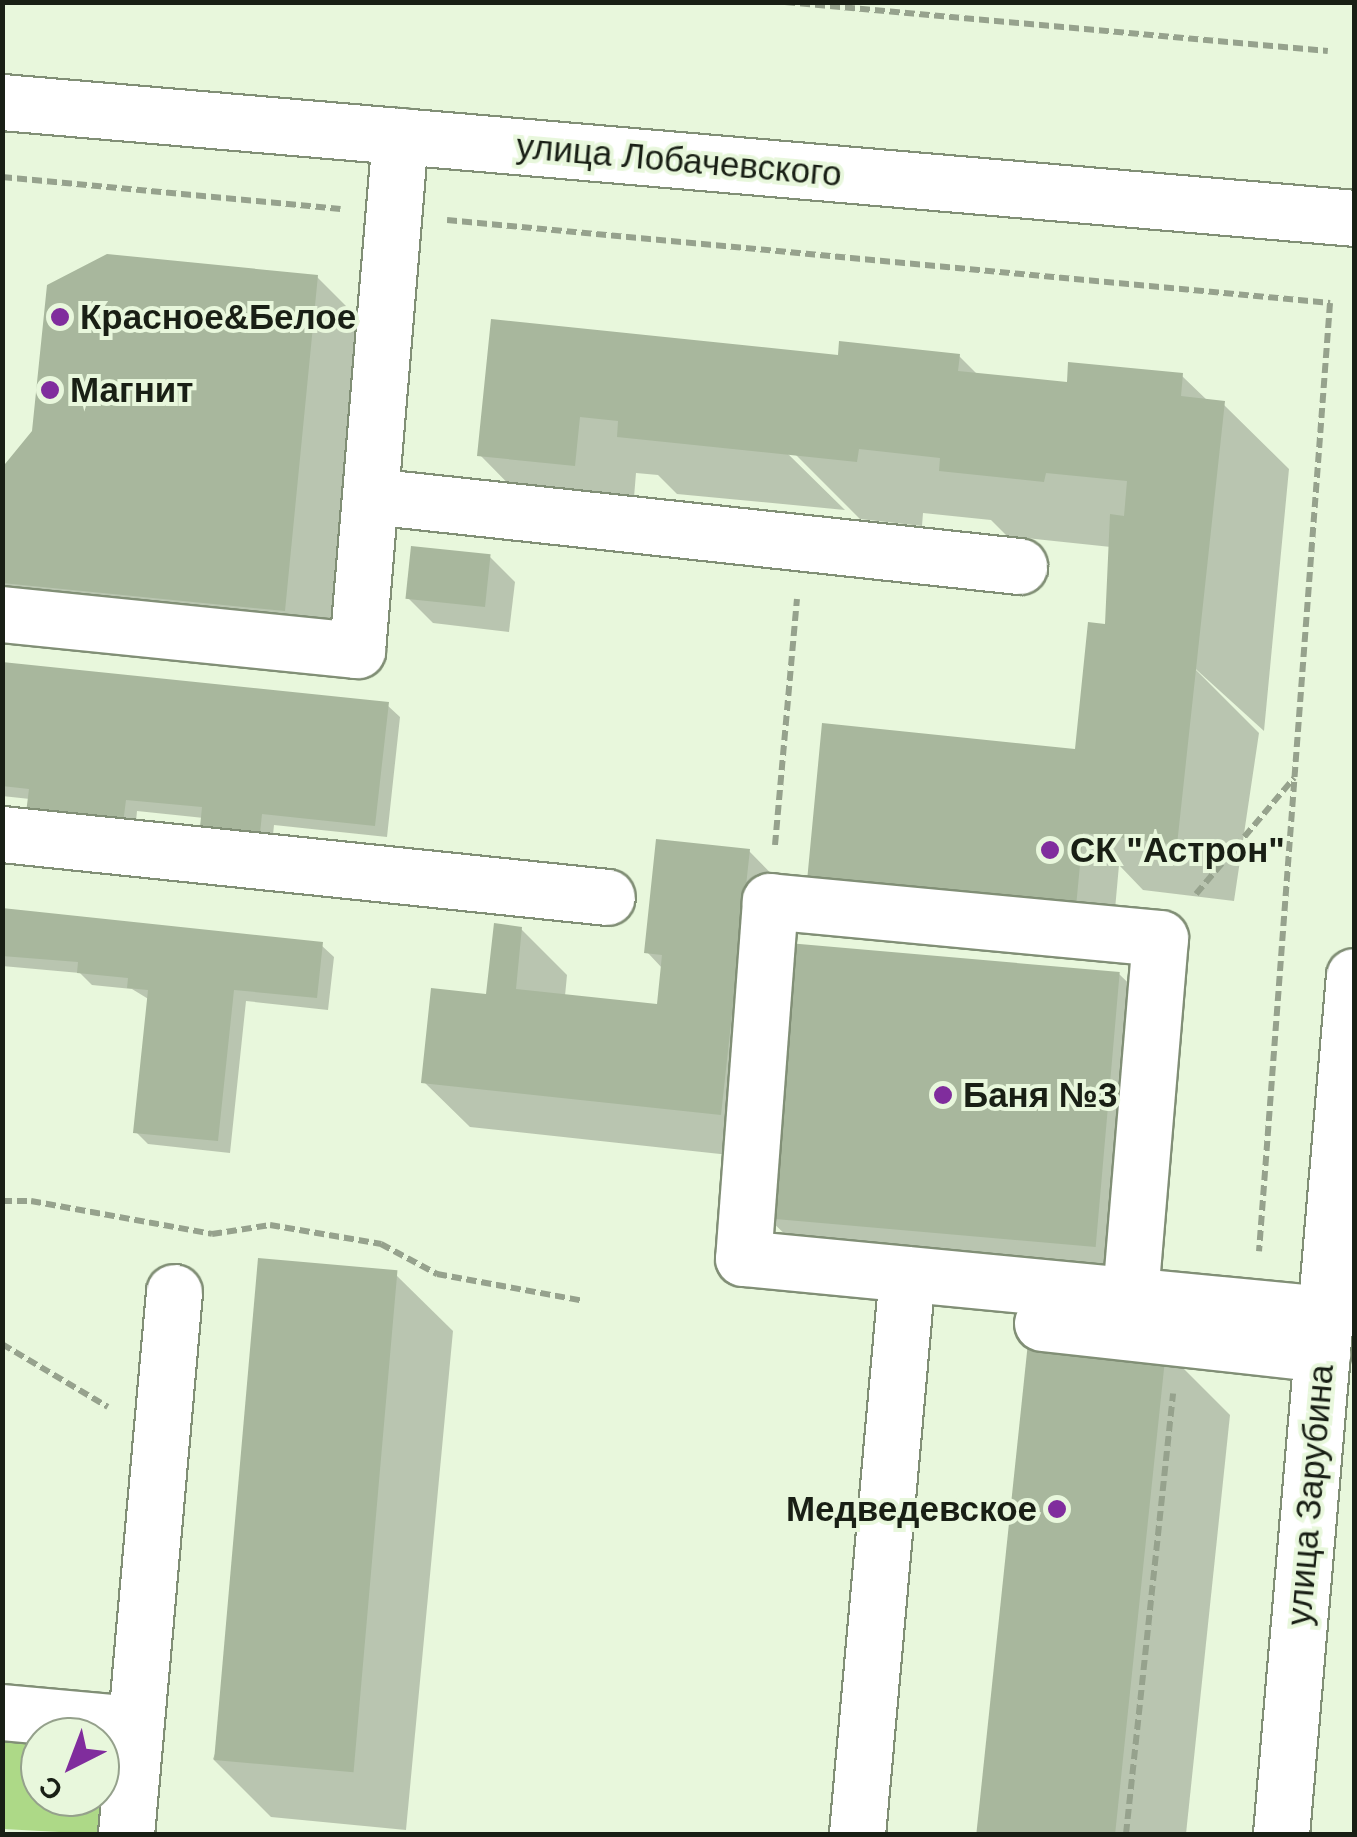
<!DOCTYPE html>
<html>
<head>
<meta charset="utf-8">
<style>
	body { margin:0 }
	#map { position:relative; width:1357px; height:1837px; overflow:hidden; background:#e8f7dc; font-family:Helvetica,sans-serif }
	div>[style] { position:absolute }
	.green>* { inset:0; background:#add987 }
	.shadow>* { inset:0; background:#0003 }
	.building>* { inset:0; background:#a8b79d; transform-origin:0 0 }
	.path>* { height:6px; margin-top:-3px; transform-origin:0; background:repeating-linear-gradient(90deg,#96a28d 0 10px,transparent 0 15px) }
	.roads { filter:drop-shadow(2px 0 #818f76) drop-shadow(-2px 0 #818f76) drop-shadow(0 2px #818f76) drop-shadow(0 -2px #818f76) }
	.minor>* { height:55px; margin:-27.5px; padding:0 27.5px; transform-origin:27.5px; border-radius:27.5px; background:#fff }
	.dots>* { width:28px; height:28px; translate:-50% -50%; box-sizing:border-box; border:5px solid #e8f7dc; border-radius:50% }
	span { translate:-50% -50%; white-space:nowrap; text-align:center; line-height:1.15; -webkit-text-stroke:8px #e8f7dc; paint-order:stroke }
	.street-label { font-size:35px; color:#191f15 }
	.poi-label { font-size:35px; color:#191f15; font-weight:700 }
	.left { translate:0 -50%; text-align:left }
	.right { translate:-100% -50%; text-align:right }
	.frame { position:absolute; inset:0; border:5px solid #191f15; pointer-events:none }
	.north { position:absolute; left:20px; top:1717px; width:100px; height:100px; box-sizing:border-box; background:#e8f7dc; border:2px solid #95a18c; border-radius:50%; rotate:222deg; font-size:28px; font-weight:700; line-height:40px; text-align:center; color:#191f15 }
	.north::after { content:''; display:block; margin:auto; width:35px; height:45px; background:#802d9d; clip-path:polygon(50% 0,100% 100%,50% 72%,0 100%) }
</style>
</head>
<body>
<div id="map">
	<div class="green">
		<div style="clip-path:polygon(3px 1732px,40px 1737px,40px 1797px,100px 1797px,100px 1759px,105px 1764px,107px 1794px,97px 1834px,3px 1829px)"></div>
	</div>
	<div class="shadow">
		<div style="clip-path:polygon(317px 277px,383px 343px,350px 675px,2px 588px,7px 465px,34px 432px)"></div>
		<div style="clip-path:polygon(493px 321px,840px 358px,959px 356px,978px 375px,1069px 385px,1182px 376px,1209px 402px,1223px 404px,1289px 469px,1264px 731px,1188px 662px,1259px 733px,1234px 901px,1143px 890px,1119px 865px,1112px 943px,846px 917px,1077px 751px,1108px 626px,1111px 547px,1007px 536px,991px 520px,923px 513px,922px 526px,860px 519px,793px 452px,786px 452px,845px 510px,677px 494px,658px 475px,636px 473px,632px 522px,537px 513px,480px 455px)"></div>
		<div style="clip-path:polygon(490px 557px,515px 582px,509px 632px,433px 623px,408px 598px)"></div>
		<div style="clip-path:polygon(2px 665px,387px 705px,400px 717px,387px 837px,274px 825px,271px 855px,204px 818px,137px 811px,134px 843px,30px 799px,2px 796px)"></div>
		<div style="clip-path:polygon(749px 851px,794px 897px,789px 945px,1119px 974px,1145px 999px,1122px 1270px,793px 1242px,767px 1217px,766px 1159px,470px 1127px,424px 1082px,489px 997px,521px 929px,567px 975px,565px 996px,660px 1006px,663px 969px,647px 952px)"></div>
		<div style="clip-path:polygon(2px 910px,321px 945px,334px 957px,328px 1010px,246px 1001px,230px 1153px,148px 1144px,136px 1132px,150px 1000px,132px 989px,92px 985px,80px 973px,2px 966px)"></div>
		<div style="clip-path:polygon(395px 1274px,453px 1331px,406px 1830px,271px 1817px,213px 1759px)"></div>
		<div style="clip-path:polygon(1031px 1336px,1165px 1350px,1230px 1415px,1186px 1834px,978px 1834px)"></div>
	</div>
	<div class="building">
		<div style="clip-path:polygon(107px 254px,318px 275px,285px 611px,2px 583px,5px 464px,32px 431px,47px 285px)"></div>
		<div style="clip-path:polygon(491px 319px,838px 355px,839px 341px,960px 354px,958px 371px,1067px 382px,1068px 362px,1183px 373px,1181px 396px,1225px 401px,1177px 845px,1083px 833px,1076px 907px,807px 881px,822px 723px,1075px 749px,1088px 622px,1105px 624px,1110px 514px,1124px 516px,1127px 481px,1046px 473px,1044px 482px,939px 471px,940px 458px,859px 449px,857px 462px,617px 437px,618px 421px,580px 417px,575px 466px,477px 456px)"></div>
		<div style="left:411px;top:546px;width:80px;height:53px;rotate:6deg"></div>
		<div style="clip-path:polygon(2px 662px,389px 702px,375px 826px,262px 814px,259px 843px,199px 837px,202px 807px,126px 800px,122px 831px,25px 821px,29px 789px,2px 786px)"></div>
		<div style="clip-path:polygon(656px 839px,750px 849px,721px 1115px,421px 1083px,431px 988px,486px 994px,494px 923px,522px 927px,516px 989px,657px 1004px,662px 955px,644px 953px)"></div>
		<div style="clip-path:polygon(2px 908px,323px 942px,317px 998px,234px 990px,218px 1141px,133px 1133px,148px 990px,127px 988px,128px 978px,77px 973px,78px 962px,2px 956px)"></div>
		<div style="left:788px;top:943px;width:333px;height:276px;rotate:5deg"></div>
		<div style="left:258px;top:1258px;width:140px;height:504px;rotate:5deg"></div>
		<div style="left:1029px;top:1333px;width:138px;height:504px;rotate:6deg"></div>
	</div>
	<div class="path">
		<div style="left:785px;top:2px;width:545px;rotate:5.16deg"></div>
		<div style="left:2px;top:177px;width:340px;rotate:5.4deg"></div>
		<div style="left:447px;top:220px;width:887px;rotate:5.37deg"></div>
		<div style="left:1330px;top:303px;width:951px;rotate:94.28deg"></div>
		<div style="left:775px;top:845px;width:247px;rotate:-84.9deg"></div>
		<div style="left:1196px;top:894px;width:152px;rotate:-49.8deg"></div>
		<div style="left:2px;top:1201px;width:29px"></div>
		<div style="left:31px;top:1201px;width:184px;rotate:10.3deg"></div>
		<div style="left:212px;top:1234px;width:59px;rotate:-8.8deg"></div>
		<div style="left:270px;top:1225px;width:113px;rotate:9.7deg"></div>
		<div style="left:381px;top:1244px;width:64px;rotate:28.2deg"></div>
		<div style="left:437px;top:1274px;width:149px;rotate:10.4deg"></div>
		<div style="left:2px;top:1344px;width:123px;rotate:30.7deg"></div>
		<div style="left:1126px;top:1834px;width:443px;rotate:-83.9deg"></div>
	</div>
	<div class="roads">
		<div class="minor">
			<div style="left:2px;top:102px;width:1357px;rotate:4.9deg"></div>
			<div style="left:371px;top:496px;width:652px;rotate:6.17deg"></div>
			<div style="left:2px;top:614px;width:357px;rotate:5.8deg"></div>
			<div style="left:357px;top:650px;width:516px;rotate:-85.22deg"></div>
			<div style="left:2px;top:834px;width:608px;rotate:5.94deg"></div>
			<div style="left:1130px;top:1295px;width:358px;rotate:-85.2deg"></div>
			<div style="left:1160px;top:938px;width:392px;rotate:-174.6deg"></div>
			<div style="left:770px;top:901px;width:358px;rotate:94.3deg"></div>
			<div style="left:743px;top:1258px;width:586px;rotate:5.49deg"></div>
			<div style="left:1042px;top:1323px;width:282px;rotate:6.3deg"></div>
			<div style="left:2px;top:1712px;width:134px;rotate:5.2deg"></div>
			<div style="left:126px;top:1834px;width:544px;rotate:-84.94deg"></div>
			<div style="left:857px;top:1834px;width:562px;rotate:-84.9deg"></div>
			<div style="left:1281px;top:1834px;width:861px;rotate:-85.14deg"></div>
		</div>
	</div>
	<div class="dots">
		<div style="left:60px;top:317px;background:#802d9d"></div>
		<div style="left:50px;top:390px;background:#802d9d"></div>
		<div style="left:1050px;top:850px;background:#802d9d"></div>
		<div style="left:943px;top:1095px;background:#802d9d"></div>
		<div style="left:1057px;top:1509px;background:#802d9d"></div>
	</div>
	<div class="street-label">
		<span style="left:679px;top:160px;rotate:5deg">улица Лобачевского</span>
		<span style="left:1310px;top:1495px;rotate:-85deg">улица Зарубина</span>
	</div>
	<div class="poi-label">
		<span class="left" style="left:80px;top:317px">Красное&amp;Белое</span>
		<span class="left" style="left:70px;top:390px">Магнит</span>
		<span class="left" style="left:1070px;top:850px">СК "Астрон"</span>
		<span class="left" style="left:963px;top:1095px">Баня №3</span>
		<span class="right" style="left:1037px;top:1509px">Медведевское</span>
	</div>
	<div class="frame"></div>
	<div class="north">С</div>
</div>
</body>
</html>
